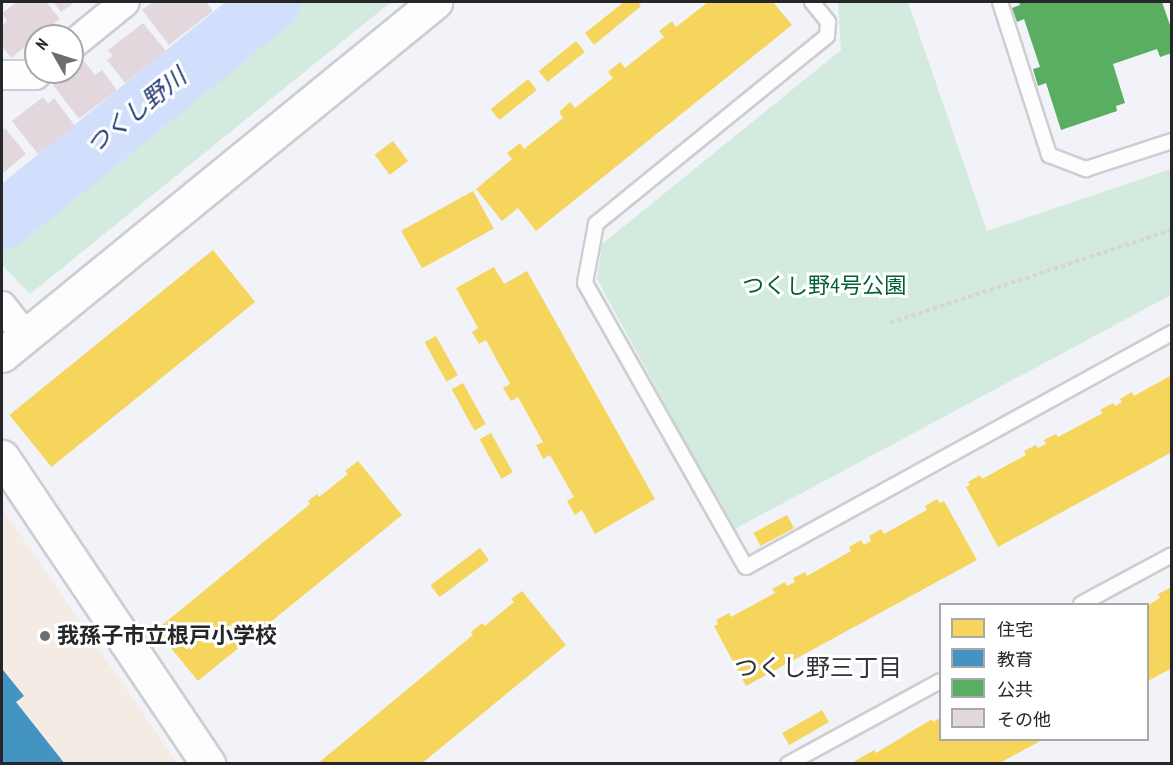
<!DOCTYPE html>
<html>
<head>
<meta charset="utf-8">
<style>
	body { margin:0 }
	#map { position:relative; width:1173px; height:765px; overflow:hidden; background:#f2f3f8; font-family:"PT Sans Narrow","Noto Sans JP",sans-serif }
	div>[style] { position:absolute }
	.education>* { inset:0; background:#f4ece4 }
	.green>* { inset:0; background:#d3eade }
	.homes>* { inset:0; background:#f6d55c; transform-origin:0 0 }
	.schools>* { inset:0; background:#4393c3 }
	.public>* { inset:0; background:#5aae61 }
	.river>* { height:58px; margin:-29px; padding:0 29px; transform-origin:29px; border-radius:29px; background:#d1dffc }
	.building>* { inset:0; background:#e2d7dd }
	.path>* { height:4px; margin-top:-2px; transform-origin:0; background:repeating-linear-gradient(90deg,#d6d6d8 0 4.5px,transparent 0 7.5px) }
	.roads { filter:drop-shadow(2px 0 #cdced1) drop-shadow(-2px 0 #cdced1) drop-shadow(0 2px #cdced1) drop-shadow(0 -2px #cdced1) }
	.service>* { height:14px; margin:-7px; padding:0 7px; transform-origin:7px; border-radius:7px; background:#fdfdfe }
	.minor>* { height:28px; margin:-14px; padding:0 14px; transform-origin:14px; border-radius:14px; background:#fdfdfe }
	.tertiary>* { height:33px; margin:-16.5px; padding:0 16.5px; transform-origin:16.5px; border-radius:16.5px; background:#fdfdfe }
	.dots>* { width:16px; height:16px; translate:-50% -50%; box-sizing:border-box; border:3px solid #fff; border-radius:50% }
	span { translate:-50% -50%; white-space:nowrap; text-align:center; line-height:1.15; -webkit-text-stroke:6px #fff; paint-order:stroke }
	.park-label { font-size:22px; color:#035f36 }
	.poi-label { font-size:22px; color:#252628; font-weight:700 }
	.left { translate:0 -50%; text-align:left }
	.water-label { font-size:24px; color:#1e3870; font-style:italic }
	.neighbourhood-label { font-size:24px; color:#313238 }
	.frame { position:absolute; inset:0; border:3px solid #252628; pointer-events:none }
	.legend { position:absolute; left:939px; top:603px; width:210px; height:138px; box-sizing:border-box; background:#fff; border:2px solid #a8a8a9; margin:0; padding:8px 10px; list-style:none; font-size:18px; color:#252628 }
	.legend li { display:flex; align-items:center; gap:12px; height:30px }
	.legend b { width:30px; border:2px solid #a8a8a9 }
	.north { position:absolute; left:24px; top:24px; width:60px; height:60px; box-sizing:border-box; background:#fff; border:2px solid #a8a8a9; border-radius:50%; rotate:309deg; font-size:16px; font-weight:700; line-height:24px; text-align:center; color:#252628 }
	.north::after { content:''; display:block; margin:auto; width:21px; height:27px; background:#6d6e71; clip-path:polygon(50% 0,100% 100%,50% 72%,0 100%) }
</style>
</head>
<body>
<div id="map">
	<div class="education">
		<div style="clip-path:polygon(2px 508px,177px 763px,2px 763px)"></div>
	</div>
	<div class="green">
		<div style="clip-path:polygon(297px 2px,391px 2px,30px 294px,2px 265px,2px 239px)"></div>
		<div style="clip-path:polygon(838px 2px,908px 2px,987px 231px,1171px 169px,1171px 295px,733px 530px,597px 279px,602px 244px,841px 50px)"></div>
	</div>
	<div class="homes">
		<div style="clip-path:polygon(624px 2px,638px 2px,641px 6px,594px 45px,585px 33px)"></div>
		<div style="clip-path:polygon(708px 2px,773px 2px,792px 25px,536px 231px,518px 208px,502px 221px,476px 189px,512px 159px,507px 153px,520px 143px,524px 149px,563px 118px,559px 112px,570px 102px,575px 108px,613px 78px,608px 72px,620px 62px,625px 68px,664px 37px,659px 31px,672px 21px,676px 27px)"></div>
		<div style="left:576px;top:41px;width:14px;height:48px;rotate:51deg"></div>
		<div style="left:528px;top:79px;width:14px;height:48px;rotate:51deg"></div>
		<div style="left:393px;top:141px;width:25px;height:23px;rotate:53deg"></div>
		<div style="left:473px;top:191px;width:43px;height:82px;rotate:61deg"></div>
		<div style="left:213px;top:250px;width:67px;height:262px;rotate:51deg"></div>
		<div style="clip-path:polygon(494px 267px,504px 284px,527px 271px,655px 499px,595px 534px,582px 510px,575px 515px,567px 501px,574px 497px,550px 455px,543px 459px,536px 445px,543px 442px,518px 397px,511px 401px,503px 388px,510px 384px,486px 340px,479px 344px,472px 332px,478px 328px,456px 288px)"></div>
		<div style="left:436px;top:336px;width:45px;height:13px;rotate:61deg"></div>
		<div style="clip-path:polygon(1172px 375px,1172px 452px,998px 547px,966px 487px,970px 485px,968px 482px,980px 475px,982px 479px,1026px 455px,1024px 451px,1036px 445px,1038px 448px,1046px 444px,1044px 440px,1056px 434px,1058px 437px,1103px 413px,1100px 410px,1113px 403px,1115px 406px,1122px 402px,1120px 399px,1132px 392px,1134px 396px)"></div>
		<div style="left:463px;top:383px;width:47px;height:13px;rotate:61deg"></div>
		<div style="left:491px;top:433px;width:45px;height:13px;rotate:61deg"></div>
		<div style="clip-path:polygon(358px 461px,402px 515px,198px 681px,156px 630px,310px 504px,308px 501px,317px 494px,319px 497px,348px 474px,345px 471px)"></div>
		<div style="clip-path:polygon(937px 499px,940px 503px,944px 501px,977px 560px,746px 686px,714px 626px,718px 624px,716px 620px,729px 613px,731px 617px,775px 593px,772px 589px,785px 582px,787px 586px,795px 582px,793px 578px,805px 572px,807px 576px,851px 551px,849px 547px,861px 540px,864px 545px,871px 541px,869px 536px,881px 529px,884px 534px,927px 510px,925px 506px)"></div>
		<div style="left:787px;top:515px;width:15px;height:38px;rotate:62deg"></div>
		<div style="left:480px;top:548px;width:15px;height:62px;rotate:53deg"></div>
		<div style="clip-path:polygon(1172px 587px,1172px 668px,1148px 681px,1148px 605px,1160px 598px,1158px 594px)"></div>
		<div style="clip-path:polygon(522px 591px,566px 645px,421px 764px,317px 764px,473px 635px,471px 632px,482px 623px,485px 626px,514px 602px,511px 599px)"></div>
		<div style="left:822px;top:710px;width:14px;height:46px;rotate:60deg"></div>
		<div style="clip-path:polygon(940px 718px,940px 740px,1042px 740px,998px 764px,850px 764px,874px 750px,876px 753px,932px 719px,933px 722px)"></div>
	</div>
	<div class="schools">
		<div style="clip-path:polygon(3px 670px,24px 696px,16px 702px,65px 764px,2px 764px)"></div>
	</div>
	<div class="public">
		<div style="clip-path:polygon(1019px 2px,1162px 2px,1172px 31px,1172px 53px,1160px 57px,1157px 49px,1113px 64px,1125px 103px,1116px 106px,1117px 111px,1061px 130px,1046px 83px,1038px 86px,1033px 69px,1040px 67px,1024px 19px,1017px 22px,1012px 8px,1020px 5px)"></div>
	</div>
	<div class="river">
		<div style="left:2px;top:221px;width:347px;rotate:-39.1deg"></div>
	</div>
	<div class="building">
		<div style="clip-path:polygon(17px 2px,46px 2px,60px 19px,11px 58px,2px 46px,2px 26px,7px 21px,2px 13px)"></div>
		<div style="clip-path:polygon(53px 2px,75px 2px,61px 12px)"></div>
		<div style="clip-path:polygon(153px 2px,206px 2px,213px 11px,169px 45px,142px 10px)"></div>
		<div style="clip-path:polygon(143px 23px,166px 51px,125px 83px,107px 60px,113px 56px,108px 50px)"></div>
		<div style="clip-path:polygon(84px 61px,95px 75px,102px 70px,117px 90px,79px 119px,53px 85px)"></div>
		<div style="clip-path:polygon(43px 97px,48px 104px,54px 98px,75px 126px,38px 154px,12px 121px)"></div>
		<div style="clip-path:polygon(5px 128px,26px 154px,2px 174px,2px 131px)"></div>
	</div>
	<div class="path">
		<div style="left:890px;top:323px;width:297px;rotate:-18.3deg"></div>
	</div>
	<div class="roads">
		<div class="service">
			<div style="left:812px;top:2px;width:26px;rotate:51deg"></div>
			<div style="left:828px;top:22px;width:14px;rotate:94deg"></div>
			<div style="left:827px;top:36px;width:298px;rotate:140.9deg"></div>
			<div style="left:596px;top:224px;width:60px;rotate:100.6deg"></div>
			<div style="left:585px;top:283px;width:326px;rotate:60.5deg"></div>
			<div style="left:746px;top:567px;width:486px;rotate:-28.8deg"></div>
			<div style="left:1000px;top:2px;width:161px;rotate:72.2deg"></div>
			<div style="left:1049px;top:155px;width:40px;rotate:21deg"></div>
			<div style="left:1086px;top:169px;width:90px;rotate:-18deg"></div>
			<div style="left:1081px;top:604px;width:103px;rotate:-28.3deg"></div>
			<div style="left:788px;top:764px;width:173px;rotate:-28.6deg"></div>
		</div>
		<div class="minor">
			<div style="left:72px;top:45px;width:68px;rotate:-39.1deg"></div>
			<div style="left:2px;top:75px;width:33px"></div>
			<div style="left:35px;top:75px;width:4px;rotate:-45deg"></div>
			<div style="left:2px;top:306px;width:37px;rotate:52deg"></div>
		</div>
		<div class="tertiary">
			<div style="left:2px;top:355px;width:559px;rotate:-39.19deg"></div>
			<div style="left:2px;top:457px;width:370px;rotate:56.1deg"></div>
		</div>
	</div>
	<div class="dots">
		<div style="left:45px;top:636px;background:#6d6e71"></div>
	</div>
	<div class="park-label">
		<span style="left:824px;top:286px">つくし野4号公園</span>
	</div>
	<div class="poi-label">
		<span class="left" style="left:57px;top:636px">我孫子市立根戸小学校</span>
	</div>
	<div class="water-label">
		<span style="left:136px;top:111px;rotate:-39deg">つくし野川</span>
	</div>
	<div class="neighbourhood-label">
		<span style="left:818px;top:668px">つくし野三丁目</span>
	</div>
	<div class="frame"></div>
	<ul class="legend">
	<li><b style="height:16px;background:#f6d55c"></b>住宅</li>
	<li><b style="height:16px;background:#4393c3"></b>教育</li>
	<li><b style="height:16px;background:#5aae61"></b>公共</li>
	<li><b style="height:16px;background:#e2d7dd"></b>その他</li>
	</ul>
	<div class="north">N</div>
</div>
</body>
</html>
